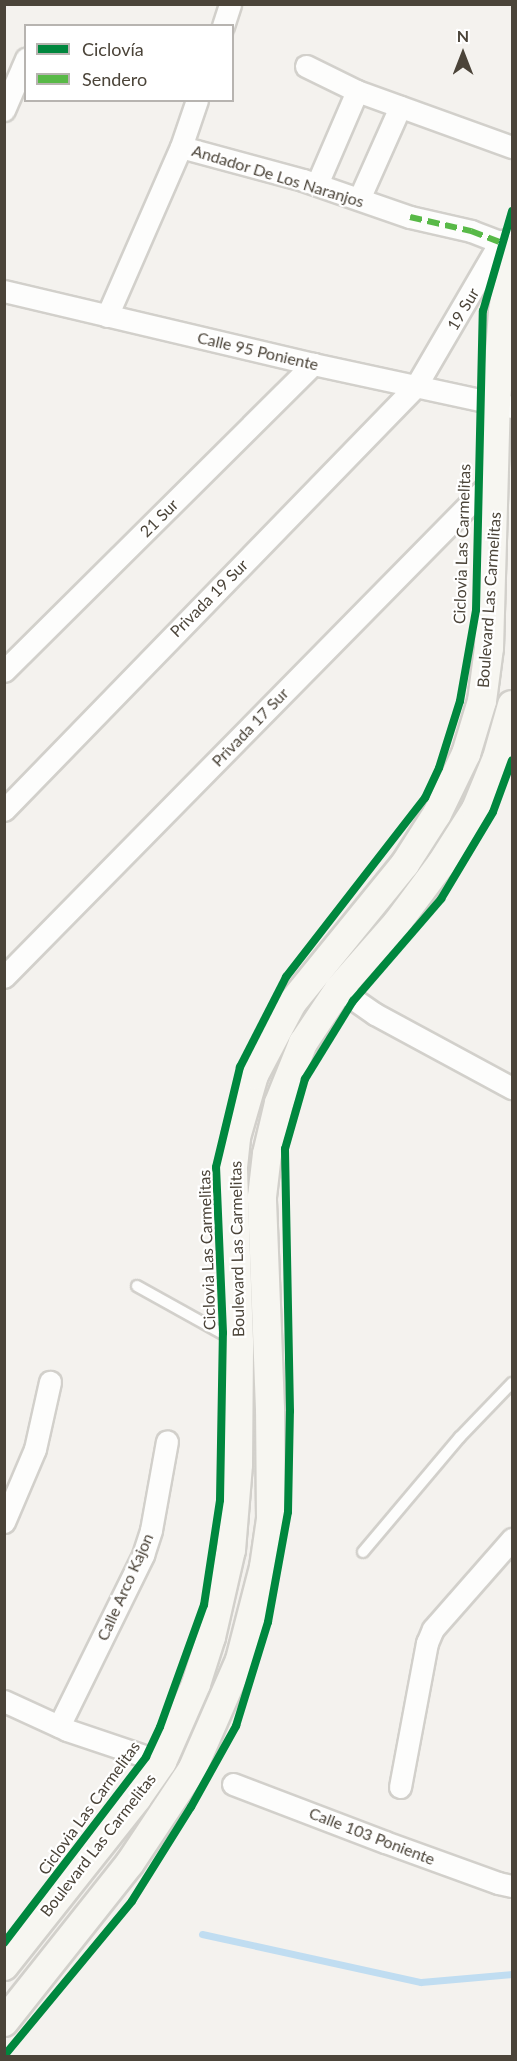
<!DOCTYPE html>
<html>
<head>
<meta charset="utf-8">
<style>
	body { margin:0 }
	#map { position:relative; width:517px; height:2061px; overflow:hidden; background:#f4f2ee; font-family:Lato,sans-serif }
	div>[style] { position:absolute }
	.stream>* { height:7px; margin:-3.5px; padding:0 3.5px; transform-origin:3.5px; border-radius:3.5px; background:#c0ddf1 }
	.roads { filter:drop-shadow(2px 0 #d2d0cb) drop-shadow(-2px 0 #d2d0cb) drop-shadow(0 2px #d2d0cb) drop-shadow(0 -2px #d2d0cb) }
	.lane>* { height:10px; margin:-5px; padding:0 5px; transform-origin:5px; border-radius:5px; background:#fdfdfc }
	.street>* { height:21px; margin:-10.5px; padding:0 10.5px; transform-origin:10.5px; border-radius:10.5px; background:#fdfdfc }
	.secondary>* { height:28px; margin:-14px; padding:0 14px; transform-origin:14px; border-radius:14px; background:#f7f6f1 }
	.quiet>* { height:6px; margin-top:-3px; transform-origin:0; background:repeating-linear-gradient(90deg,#58b947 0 12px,transparent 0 18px) }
	.cycleway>* { height:8px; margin:-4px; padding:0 4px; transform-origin:4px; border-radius:4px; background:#00873e }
	span { translate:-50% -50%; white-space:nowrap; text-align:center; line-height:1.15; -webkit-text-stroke:4.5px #fff; paint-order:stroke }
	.street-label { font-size:16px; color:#4b4439 }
	.frame { position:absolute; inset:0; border:6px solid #4b4439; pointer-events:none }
	.legend { position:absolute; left:24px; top:24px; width:210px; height:78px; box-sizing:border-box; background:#fff; border:2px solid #b7b4b0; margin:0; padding:8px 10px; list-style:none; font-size:18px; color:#4b4439 }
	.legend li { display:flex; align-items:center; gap:12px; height:30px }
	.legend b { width:30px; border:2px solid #b7b4b0 }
	.north { position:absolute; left:433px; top:24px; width:60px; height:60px; -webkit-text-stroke:4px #fff; paint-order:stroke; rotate:0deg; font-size:16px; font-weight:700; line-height:24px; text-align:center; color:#4b4439 }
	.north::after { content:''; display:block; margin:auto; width:21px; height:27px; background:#4b4439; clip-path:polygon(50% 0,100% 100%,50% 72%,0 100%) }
</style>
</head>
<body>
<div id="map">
	<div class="stream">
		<div style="left:202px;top:1934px;width:224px;rotate:12.4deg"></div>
		<div style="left:421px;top:1982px;width:91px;rotate:-5deg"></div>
	</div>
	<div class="roads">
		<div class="lane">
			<div style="left:137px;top:1286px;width:113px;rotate:29.1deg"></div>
			<div style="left:363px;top:1552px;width:150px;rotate:-49.9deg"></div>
			<div style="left:460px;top:1437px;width:75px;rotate:-46.1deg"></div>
		</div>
		<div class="street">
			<div style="left:223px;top:26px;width:23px;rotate:-72deg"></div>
			<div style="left:306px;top:66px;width:57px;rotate:26.1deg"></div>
			<div style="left:357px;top:91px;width:165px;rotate:19.9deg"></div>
			<div style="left:4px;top:110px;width:56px;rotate:-66.7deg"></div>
			<div style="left:181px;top:147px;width:126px;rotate:15.1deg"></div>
			<div style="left:303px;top:180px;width:113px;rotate:19.1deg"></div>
			<div style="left:410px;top:217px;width:63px;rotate:12.9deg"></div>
			<div style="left:471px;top:231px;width:31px;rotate:21deg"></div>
			<div style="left:317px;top:184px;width:101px;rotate:-66.7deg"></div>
			<div style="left:359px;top:199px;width:101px;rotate:-66deg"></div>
			<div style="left:4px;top:291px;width:318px;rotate:13.3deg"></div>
			<div style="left:313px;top:364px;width:204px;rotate:12.2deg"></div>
			<div style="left:107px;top:316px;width:184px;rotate:-66.4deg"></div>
			<div style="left:181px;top:147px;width:50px;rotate:-71.2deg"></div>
			<div style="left:4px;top:671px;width:436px;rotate:-44.8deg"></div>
			<div style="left:4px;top:810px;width:591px;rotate:-45.82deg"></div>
			<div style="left:416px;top:386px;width:167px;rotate:-59.7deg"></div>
			<div style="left:500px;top:242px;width:13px;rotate:-18deg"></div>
			<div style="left:4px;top:977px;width:701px;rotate:-45.46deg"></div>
			<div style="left:339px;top:989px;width:44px;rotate:34.8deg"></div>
			<div style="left:375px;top:1014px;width:156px;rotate:28.4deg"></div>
			<div style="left:4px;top:1522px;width:79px;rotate:-67deg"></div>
			<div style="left:35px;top:1449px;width:69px;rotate:-77.4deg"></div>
			<div style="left:4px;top:1701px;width:69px;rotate:24.7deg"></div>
			<div style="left:67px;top:1730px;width:100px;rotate:18.6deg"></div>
			<div style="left:59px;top:1726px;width:191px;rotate:-63.8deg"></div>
			<div style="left:143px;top:1555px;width:26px;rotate:-72deg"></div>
			<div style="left:151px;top:1530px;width:90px;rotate:-79.8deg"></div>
			<div style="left:233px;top:1784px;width:163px;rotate:20.9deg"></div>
			<div style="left:385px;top:1842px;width:120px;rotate:19.9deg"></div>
			<div style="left:498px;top:1883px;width:14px;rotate:12deg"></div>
			<div style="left:400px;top:1787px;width:147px;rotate:-79.4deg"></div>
			<div style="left:427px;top:1643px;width:15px;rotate:-67deg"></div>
			<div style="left:433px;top:1629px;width:120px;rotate:-48.7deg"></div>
		</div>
		<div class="secondary">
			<div style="left:4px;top:1966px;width:214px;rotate:-51.6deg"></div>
			<div style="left:137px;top:1798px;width:44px;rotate:-55.2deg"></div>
			<div style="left:162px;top:1762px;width:85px;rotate:-66.4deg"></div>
			<div style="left:196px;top:1684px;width:49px;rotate:-72.3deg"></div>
			<div style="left:211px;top:1637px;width:89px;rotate:-77.1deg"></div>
			<div style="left:231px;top:1550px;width:86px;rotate:-85.3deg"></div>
			<div style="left:238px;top:1464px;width:122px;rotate:-89.5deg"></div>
			<div style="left:239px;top:1342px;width:175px;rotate:-92deg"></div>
			<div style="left:233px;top:1167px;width:30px;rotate:-84deg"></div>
			<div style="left:236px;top:1137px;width:65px;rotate:-73.8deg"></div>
			<div style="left:254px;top:1075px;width:81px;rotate:-62.2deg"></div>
			<div style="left:292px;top:1003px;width:179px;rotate:-50.9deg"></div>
			<div style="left:405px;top:864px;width:59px;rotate:-57.4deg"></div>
			<div style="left:437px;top:814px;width:67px;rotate:-64.2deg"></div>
			<div style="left:466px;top:754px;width:55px;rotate:-73.2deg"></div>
			<div style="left:482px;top:701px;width:53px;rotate:-82.5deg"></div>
			<div style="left:489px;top:648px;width:245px;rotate:-88.4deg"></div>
			<div style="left:496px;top:403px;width:91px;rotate:-85.6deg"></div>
			<div style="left:503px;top:312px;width:63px;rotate:-81.7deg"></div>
			<div style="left:4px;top:2022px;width:203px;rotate:-51.6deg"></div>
			<div style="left:130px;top:1863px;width:112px;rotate:-56.3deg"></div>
			<div style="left:192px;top:1770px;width:120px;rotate:-66.4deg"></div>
			<div style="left:240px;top:1660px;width:96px;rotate:-75.5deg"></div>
			<div style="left:264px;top:1567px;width:49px;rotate:-81.7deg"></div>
			<div style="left:271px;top:1519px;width:110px;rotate:-90.5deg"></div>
			<div style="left:270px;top:1409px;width:212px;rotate:-92.2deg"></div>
			<div style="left:262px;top:1197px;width:43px;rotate:-83.4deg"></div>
			<div style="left:267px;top:1154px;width:52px;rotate:-76.8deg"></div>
			<div style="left:279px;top:1103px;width:65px;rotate:-68.2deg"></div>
			<div style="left:303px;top:1043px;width:65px;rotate:-56.3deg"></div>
			<div style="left:339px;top:989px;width:88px;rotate:-48.7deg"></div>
			<div style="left:397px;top:923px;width:74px;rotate:-53.3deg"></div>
			<div style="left:441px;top:864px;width:65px;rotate:-57.5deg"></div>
			<div style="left:476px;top:809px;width:55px;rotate:-67.6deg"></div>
			<div style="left:497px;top:758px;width:55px;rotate:-74.2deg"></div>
		</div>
	</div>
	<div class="quiet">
		<div style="left:410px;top:217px;width:63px;rotate:12.9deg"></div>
		<div style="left:471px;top:231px;width:31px;rotate:21deg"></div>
	</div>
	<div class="cycleway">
		<div style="left:4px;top:1943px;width:234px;rotate:-52.6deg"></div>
		<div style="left:146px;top:1757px;width:33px;rotate:-65deg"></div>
		<div style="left:160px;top:1727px;width:130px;rotate:-70.2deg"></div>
		<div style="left:204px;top:1605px;width:106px;rotate:-81.3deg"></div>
		<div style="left:220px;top:1500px;width:167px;rotate:-89deg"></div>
		<div style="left:223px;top:1333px;width:166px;rotate:-92.4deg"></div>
		<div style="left:216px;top:1167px;width:103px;rotate:-76.5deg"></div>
		<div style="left:240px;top:1067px;width:101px;rotate:-62.9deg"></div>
		<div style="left:286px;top:977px;width:227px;rotate:-52.2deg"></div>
		<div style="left:425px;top:798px;width:33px;rotate:-65deg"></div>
		<div style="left:439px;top:768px;width:70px;rotate:-72.6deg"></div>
		<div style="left:460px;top:701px;width:92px;rotate:-80deg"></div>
		<div style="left:476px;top:610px;width:299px;rotate:-88.7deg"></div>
		<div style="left:483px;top:311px;width:104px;rotate:-73.8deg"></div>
		<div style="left:4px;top:2056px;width:201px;rotate:-50.4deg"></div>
		<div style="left:132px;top:1901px;width:111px;rotate:-57.9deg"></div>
		<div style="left:191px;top:1807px;width:93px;rotate:-60.9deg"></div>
		<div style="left:236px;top:1726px;width:109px;rotate:-72.9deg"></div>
		<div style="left:268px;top:1622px;width:112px;rotate:-79.7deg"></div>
		<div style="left:288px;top:1512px;width:101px;rotate:-88.9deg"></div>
		<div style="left:290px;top:1411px;width:262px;rotate:-91.1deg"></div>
		<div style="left:285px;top:1149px;width:73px;rotate:-74.1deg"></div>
		<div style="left:305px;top:1079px;width:92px;rotate:-58.4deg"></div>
		<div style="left:353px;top:1001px;width:135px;rotate:-49.2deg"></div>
		<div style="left:441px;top:899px;width:101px;rotate:-59.1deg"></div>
		<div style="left:493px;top:812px;width:55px;rotate:-69.9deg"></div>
	</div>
	<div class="street-label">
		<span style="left:278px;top:176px;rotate:17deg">Andador De Los Naranjos</span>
		<span style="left:463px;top:309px;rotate:-59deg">19 Sur</span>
		<span style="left:258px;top:351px;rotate:13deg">Calle 95 Poniente</span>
		<span style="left:159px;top:518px;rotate:-45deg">21 Sur</span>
		<span style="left:462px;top:544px;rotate:-88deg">Ciclovia Las Carmelitas</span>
		<span style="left:209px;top:598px;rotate:-45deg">Privada 19 Sur</span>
		<span style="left:489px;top:600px;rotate:-86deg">Boulevard Las Carmelitas</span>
		<span style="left:250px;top:727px;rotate:-46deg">Privada 17 Sur</span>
		<span style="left:237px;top:1249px;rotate:-91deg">Boulevard Las Carmelitas</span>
		<span style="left:207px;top:1250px;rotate:-92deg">Ciclovia Las Carmelitas</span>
		<span style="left:125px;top:1587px;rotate:-66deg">Calle Arco Kajon</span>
		<span style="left:89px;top:1808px;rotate:-54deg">Ciclovia Las Carmelitas</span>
		<span style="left:372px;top:1836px;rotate:21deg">Calle 103 Poniente</span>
		<span style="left:98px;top:1845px;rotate:-52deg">Boulevard Las Carmelitas</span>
	</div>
	<div class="frame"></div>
	<ul class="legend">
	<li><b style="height:8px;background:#00873e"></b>Ciclovía</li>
	<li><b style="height:8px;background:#58b947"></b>Sendero</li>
	</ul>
	<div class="north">N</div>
</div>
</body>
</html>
